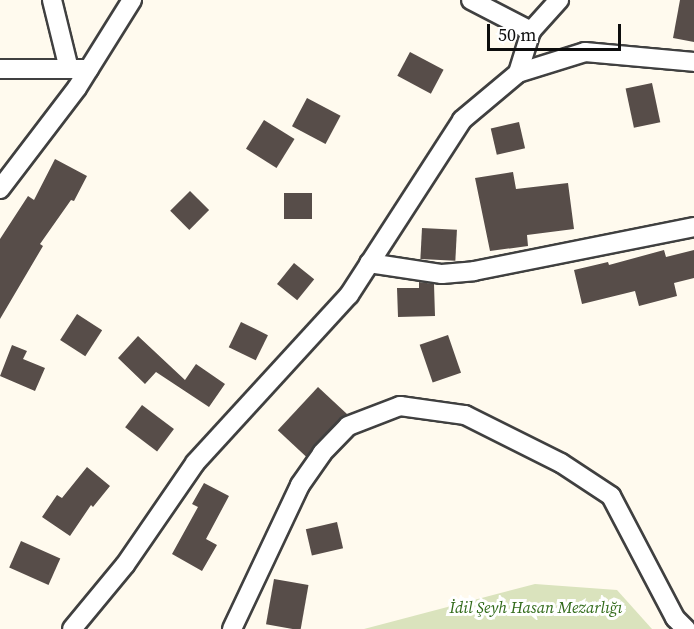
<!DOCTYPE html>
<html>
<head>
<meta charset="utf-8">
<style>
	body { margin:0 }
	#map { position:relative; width:694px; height:629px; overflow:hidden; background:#fffaee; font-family:"Source Serif 4",serif }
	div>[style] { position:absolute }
	.cemetery>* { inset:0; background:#dae3bd }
	.building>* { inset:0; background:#574d49; transform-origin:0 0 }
	.roads { filter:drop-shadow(2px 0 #404040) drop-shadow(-2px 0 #404040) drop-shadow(0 2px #404040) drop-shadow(0 -2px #404040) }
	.minor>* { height:18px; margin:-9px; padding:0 9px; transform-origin:9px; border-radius:9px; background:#fff }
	span { translate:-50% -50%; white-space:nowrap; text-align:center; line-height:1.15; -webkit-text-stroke:6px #fff; paint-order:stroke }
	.park-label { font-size:16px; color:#316a19; font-style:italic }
	.scale { position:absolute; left:487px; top:24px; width:134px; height:27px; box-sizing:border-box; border:3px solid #0d0d0d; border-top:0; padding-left:8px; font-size:18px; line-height:21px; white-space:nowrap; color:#0d0d0d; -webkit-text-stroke:4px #fff; paint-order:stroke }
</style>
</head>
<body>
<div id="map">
	<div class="cemetery">
		<div style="clip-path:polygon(535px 584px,617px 590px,652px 629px,364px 629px)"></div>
	</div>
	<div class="building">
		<div style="clip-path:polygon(680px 0,694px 0,694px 42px,673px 38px)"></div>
		<div style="left:410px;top:52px;width:38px;height:27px;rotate:28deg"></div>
		<div style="left:652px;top:83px;width:40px;height:27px;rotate:78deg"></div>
		<div style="left:307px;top:98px;width:38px;height:32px;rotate:28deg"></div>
		<div style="left:264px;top:120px;width:36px;height:34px;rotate:32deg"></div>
		<div style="left:519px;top:122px;width:27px;height:29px;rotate:77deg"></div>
		<div style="clip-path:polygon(55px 159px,87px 176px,74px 201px,71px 200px,40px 244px,43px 246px,0 319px,0 239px,28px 196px,34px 200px)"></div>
		<div style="clip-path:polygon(513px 172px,516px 189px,568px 183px,574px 229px,527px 235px,528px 246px,490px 251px,475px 178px)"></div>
		<div style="left:190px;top:191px;width:27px;height:28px;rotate:45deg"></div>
		<div style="left:284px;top:193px;width:28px;height:26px"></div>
		<div style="left:422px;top:228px;width:35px;height:31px;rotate:3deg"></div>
		<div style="clip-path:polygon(664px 250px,666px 257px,694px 250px,694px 278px,674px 283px,677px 296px,639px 306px,635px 291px,582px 304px,574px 270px,608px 262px,609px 265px)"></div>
		<div style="left:294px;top:263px;width:26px;height:27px;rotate:39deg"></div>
		<div style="clip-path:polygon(419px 282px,434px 284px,435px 316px,398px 317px,397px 288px,419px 288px)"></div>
		<div style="left:77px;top:314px;width:30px;height:31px;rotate:33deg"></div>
		<div style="left:241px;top:322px;width:30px;height:28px;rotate:26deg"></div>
		<div style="left:448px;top:335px;width:40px;height:30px;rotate:71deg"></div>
		<div style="clip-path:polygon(138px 336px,185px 380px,196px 364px,225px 384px,209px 407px,156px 372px,145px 384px,118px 358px)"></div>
		<div style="clip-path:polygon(12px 345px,27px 351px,23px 359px,45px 368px,35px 391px,0 376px)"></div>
		<div style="left:318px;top:387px;width:40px;height:59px;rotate:43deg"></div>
		<div style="left:142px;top:405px;width:40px;height:28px;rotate:37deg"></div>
		<div style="clip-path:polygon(87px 467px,110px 486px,93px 507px,91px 505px,70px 536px,42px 517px,57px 495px,62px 498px)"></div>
		<div style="clip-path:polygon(204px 483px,229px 496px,206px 539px,217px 545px,202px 571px,172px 554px,198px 507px,192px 504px)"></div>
		<div style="left:337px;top:522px;width:27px;height:32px;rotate:77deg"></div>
		<div style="left:21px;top:541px;width:43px;height:29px;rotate:24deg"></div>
		<div style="left:274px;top:579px;width:35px;height:46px;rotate:10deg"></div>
	</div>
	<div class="roads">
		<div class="minor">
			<div style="left:52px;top:0;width:71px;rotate:76.2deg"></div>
			<div style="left:471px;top:0;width:68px;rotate:27.3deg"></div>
			<div style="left:0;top:69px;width:89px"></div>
			<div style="left:518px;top:73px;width:44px;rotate:-72.8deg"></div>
			<div style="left:531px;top:31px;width:42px;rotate:-47.9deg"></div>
			<div style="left:0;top:189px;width:127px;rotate:-52.7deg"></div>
			<div style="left:77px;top:88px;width:104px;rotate:-58deg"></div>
			<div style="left:369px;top:263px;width:74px;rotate:8.6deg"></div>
			<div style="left:442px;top:274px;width:32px;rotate:-5deg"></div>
			<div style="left:474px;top:271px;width:224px;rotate:-11.3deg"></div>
			<div style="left:72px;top:629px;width:83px;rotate:-50.4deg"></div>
			<div style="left:125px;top:565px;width:124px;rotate:-55.5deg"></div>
			<div style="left:195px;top:463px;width:228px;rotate:-47.5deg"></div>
			<div style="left:349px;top:295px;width:208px;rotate:-57.1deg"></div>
			<div style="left:462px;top:120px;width:73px;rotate:-40deg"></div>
			<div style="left:518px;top:73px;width:70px;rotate:-17.4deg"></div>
			<div style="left:585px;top:52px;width:109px;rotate:5.2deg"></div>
			<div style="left:232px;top:629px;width:159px;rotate:-64.7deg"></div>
			<div style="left:300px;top:485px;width:39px;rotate:-55deg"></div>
			<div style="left:322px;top:453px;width:37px;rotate:-46deg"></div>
			<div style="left:348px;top:426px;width:56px;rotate:-21deg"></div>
			<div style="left:400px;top:406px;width:66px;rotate:7.9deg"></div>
			<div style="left:465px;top:415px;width:107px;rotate:26.6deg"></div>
			<div style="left:561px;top:463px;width:60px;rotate:33.4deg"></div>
			<div style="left:611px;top:496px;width:138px;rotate:62.3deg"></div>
			<div style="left:675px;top:618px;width:16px;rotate:45deg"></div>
		</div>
	</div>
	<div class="park-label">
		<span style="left:536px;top:607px">İdil Şeyh Hasan Mezarlığı</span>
	</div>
	<div class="scale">50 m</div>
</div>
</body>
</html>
